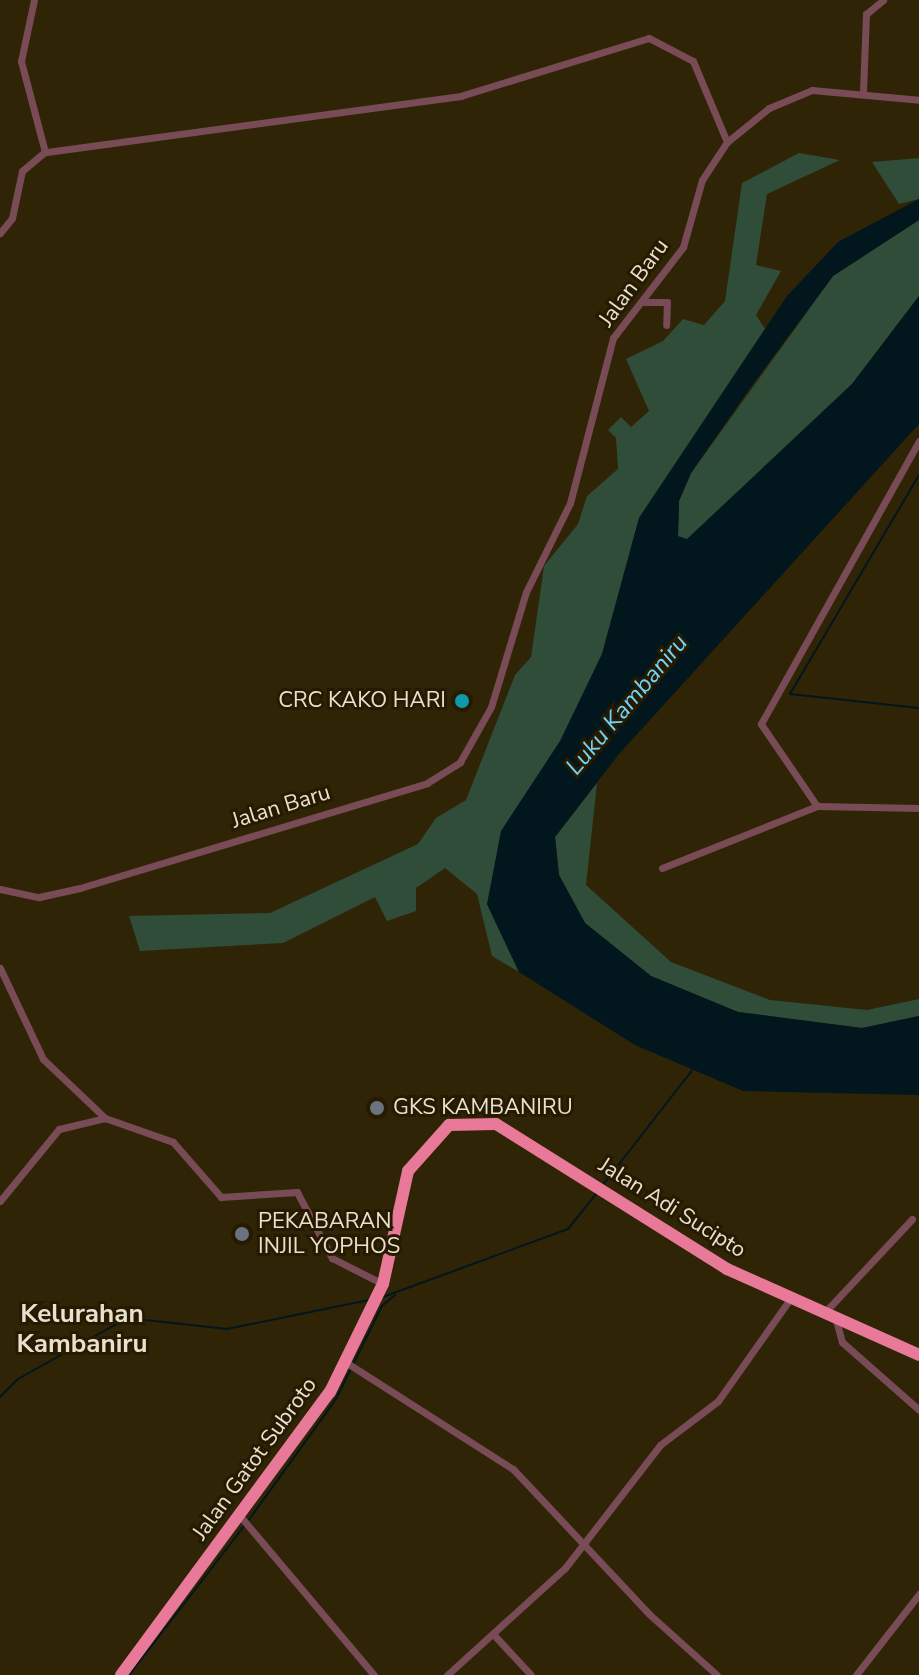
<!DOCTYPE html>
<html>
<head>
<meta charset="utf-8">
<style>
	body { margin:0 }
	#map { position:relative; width:919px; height:1675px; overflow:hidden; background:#302406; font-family:"Nunito Sans",sans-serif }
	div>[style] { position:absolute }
	.green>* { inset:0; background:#2f4d39 }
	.water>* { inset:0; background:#02161e }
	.stream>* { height:2px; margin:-1px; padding:0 1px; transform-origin:1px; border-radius:1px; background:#02161e }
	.street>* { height:7px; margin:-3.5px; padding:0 3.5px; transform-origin:3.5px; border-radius:3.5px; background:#784b56 }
	.highway>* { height:12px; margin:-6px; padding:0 6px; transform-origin:6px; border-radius:6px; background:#e87998 }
	.dots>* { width:22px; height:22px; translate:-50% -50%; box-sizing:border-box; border:4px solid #261a00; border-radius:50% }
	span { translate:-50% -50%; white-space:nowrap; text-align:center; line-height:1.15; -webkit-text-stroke:6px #261a00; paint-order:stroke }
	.street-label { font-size:22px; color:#e9e1d0 }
	.poi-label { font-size:22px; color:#e9e1d0 }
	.right { translate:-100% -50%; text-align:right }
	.left { translate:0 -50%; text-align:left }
	.water-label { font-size:24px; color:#6ed4fd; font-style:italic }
	.quarter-label { font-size:26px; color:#e9e1d0; font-weight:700 }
</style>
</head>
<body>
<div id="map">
	<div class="green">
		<div style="clip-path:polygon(799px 153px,840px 160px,767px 194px,756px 265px,781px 271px,756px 315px,765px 329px,639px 518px,602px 654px,487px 904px,519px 972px,492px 956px,477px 894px,445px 868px,416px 888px,416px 911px,387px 921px,375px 897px,283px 943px,140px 951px,129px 916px,270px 913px,418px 844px,436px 818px,466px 800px,515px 675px,531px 657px,544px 566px,578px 524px,587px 496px,618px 469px,616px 438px,608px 430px,621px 417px,631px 427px,649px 411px,626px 359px,663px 341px,683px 319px,704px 325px,725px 301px,742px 183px)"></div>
		<div style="clip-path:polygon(919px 158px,919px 199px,899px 204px,872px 162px)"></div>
		<div style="clip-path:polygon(919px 220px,919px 296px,852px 384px,687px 540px,678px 537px,679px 501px,691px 473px,833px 276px)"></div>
		<div style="clip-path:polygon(597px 783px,586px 885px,671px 962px,770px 1000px,867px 1010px,919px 999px,919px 1016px,862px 1028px,738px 1012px,651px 976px,585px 923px,559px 875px,555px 837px)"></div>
	</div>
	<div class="water">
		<div style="clip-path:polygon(919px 199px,919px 220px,833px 276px,748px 391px,691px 473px,679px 501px,678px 536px,687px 539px,852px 384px,919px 296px,919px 424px,619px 754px,555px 837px,559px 875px,585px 923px,651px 976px,738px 1012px,862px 1028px,919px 1016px,919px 1095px,743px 1091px,635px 1045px,519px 972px,487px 904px,501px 831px,560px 741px,602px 654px,639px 518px,787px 296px,838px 242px)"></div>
	</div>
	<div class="stream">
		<div style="left:919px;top:475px;width:254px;rotate:120.5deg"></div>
		<div style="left:790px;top:694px;width:130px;rotate:6.2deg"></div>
		<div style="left:602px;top:1186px;width:150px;rotate:-52.1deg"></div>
		<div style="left:383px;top:1297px;width:197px;rotate:-20.2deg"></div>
		<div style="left:568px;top:1229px;width:45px;rotate:-51.3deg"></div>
		<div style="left:0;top:1397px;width:25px;rotate:-45deg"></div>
		<div style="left:18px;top:1379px;width:125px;rotate:-29.2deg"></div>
		<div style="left:127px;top:1318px;width:101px;rotate:6.3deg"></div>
		<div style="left:227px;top:1329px;width:145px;rotate:-11.5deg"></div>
		<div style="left:248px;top:1521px;width:150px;rotate:-54.2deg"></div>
		<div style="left:336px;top:1399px;width:104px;rotate:-63.7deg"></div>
		<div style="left:382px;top:1306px;width:17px;rotate:-40deg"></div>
		<div style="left:129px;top:1675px;width:188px;rotate:-52.3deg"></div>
	</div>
	<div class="street">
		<div style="left:863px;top:92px;width:78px;rotate:-87.8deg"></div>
		<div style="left:866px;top:14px;width:22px;rotate:-39deg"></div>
		<div style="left:727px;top:142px;width:54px;rotate:-39deg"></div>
		<div style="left:769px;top:108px;width:47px;rotate:-22.7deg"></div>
		<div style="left:812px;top:90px;width:107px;rotate:5.3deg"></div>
		<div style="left:0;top:233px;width:19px;rotate:-51deg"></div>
		<div style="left:12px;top:218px;width:48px;rotate:-78deg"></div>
		<div style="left:22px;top:171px;width:30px;rotate:-40deg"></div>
		<div style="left:642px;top:302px;width:25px"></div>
		<div style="left:667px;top:302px;width:23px;rotate:92deg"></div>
		<div style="left:919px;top:441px;width:324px;rotate:119.2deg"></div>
		<div style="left:761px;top:724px;width:99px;rotate:55.7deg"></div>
		<div style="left:817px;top:806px;width:102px;rotate:1.1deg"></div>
		<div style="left:662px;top:868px;width:167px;rotate:-21.8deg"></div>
		<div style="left:0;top:889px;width:40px;rotate:12deg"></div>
		<div style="left:39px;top:897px;width:42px;rotate:-12.4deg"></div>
		<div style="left:80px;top:888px;width:363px;rotate:-16.8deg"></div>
		<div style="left:427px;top:783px;width:39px;rotate:-32deg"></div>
		<div style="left:460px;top:762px;width:63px;rotate:-60.6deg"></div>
		<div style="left:491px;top:707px;width:120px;rotate:-73.1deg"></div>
		<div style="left:526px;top:592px;width:99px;rotate:-63.7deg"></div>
		<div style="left:570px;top:503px;width:171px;rotate:-75.4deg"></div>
		<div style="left:613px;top:338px;width:115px;rotate:-52.4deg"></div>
		<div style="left:683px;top:247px;width:70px;rotate:-74.2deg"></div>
		<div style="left:702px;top:180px;width:45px;rotate:-56.7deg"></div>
		<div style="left:727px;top:142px;width:88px;rotate:-112.8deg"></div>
		<div style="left:693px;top:61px;width:50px;rotate:-152.4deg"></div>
		<div style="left:649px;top:38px;width:197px;rotate:162.9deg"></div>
		<div style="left:461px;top:96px;width:420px;rotate:172.3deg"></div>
		<div style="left:45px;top:152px;width:94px;rotate:-104.8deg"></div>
		<div style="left:21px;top:61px;width:62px;rotate:-78deg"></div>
		<div style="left:0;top:968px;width:101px;rotate:64.7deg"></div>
		<div style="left:43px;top:1059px;width:86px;rotate:43.6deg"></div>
		<div style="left:0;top:1201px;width:93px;rotate:-50.7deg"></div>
		<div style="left:59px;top:1129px;width:47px;rotate:-13.4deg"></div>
		<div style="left:105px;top:1118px;width:72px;rotate:19.4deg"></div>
		<div style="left:173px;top:1142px;width:73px;rotate:48.9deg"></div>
		<div style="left:221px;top:1197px;width:76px;rotate:-3.8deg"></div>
		<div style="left:297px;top:1192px;width:75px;rotate:62.1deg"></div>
		<div style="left:332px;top:1258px;width:57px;rotate:27deg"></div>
		<div style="left:826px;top:1311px;width:126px;rotate:-46.9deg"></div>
		<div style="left:835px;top:1316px;width:27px;rotate:75deg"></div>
		<div style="left:842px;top:1342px;width:103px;rotate:41.4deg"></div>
		<div style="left:347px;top:1363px;width:197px;rotate:32.6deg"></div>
		<div style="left:513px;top:1469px;width:199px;rotate:46.8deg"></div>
		<div style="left:649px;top:1614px;width:91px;rotate:41.9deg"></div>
		<div style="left:240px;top:1516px;width:208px;rotate:49.9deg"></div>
		<div style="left:494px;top:1635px;width:54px;rotate:47.2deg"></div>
		<div style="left:447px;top:1675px;width:159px;rotate:-42.2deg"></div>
		<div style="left:565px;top:1568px;width:155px;rotate:-52.3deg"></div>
		<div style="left:660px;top:1445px;width:73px;rotate:-37.2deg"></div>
		<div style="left:718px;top:1401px;width:128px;rotate:-54.8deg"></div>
		<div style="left:856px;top:1675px;width:103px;rotate:-52.1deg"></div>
	</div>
	<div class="highway">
		<div style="left:121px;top:1675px;width:352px;rotate:-53.6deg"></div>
		<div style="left:330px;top:1392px;width:120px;rotate:-63.9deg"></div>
		<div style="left:383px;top:1284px;width:116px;rotate:-77.5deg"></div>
		<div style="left:408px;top:1171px;width:62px;rotate:-48.3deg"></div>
		<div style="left:449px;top:1125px;width:47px;rotate:-1.2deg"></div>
		<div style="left:496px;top:1124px;width:273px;rotate:32.1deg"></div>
		<div style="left:727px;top:1269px;width:210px;rotate:24.1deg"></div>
	</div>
	<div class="dots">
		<div style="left:462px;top:701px;background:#0f9aa8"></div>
		<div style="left:377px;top:1108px;background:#6b7280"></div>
		<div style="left:242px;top:1234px;background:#6b7280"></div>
	</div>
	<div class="street-label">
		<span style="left:634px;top:283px;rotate:-54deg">Jalan Baru</span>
		<span style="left:281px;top:807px;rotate:-17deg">Jalan Baru</span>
		<span style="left:672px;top:1208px;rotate:32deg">Jalan Adi Sucipto</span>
		<span style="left:255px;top:1459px;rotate:-54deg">Jalan Gatot Subroto</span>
	</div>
	<div class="poi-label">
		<span class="right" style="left:446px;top:701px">CRC KAKO HARI</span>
		<span class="left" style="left:393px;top:1108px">GKS KAMBANIRU</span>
		<span class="left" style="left:258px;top:1234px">PEKABARAN<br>INJIL YOPHOS</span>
	</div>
	<div class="water-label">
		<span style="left:627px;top:705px;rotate:-50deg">Luku Kambaniru</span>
	</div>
	<div class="quarter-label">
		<span style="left:82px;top:1329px">Kelurahan<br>Kambaniru</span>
	</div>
</div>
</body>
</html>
